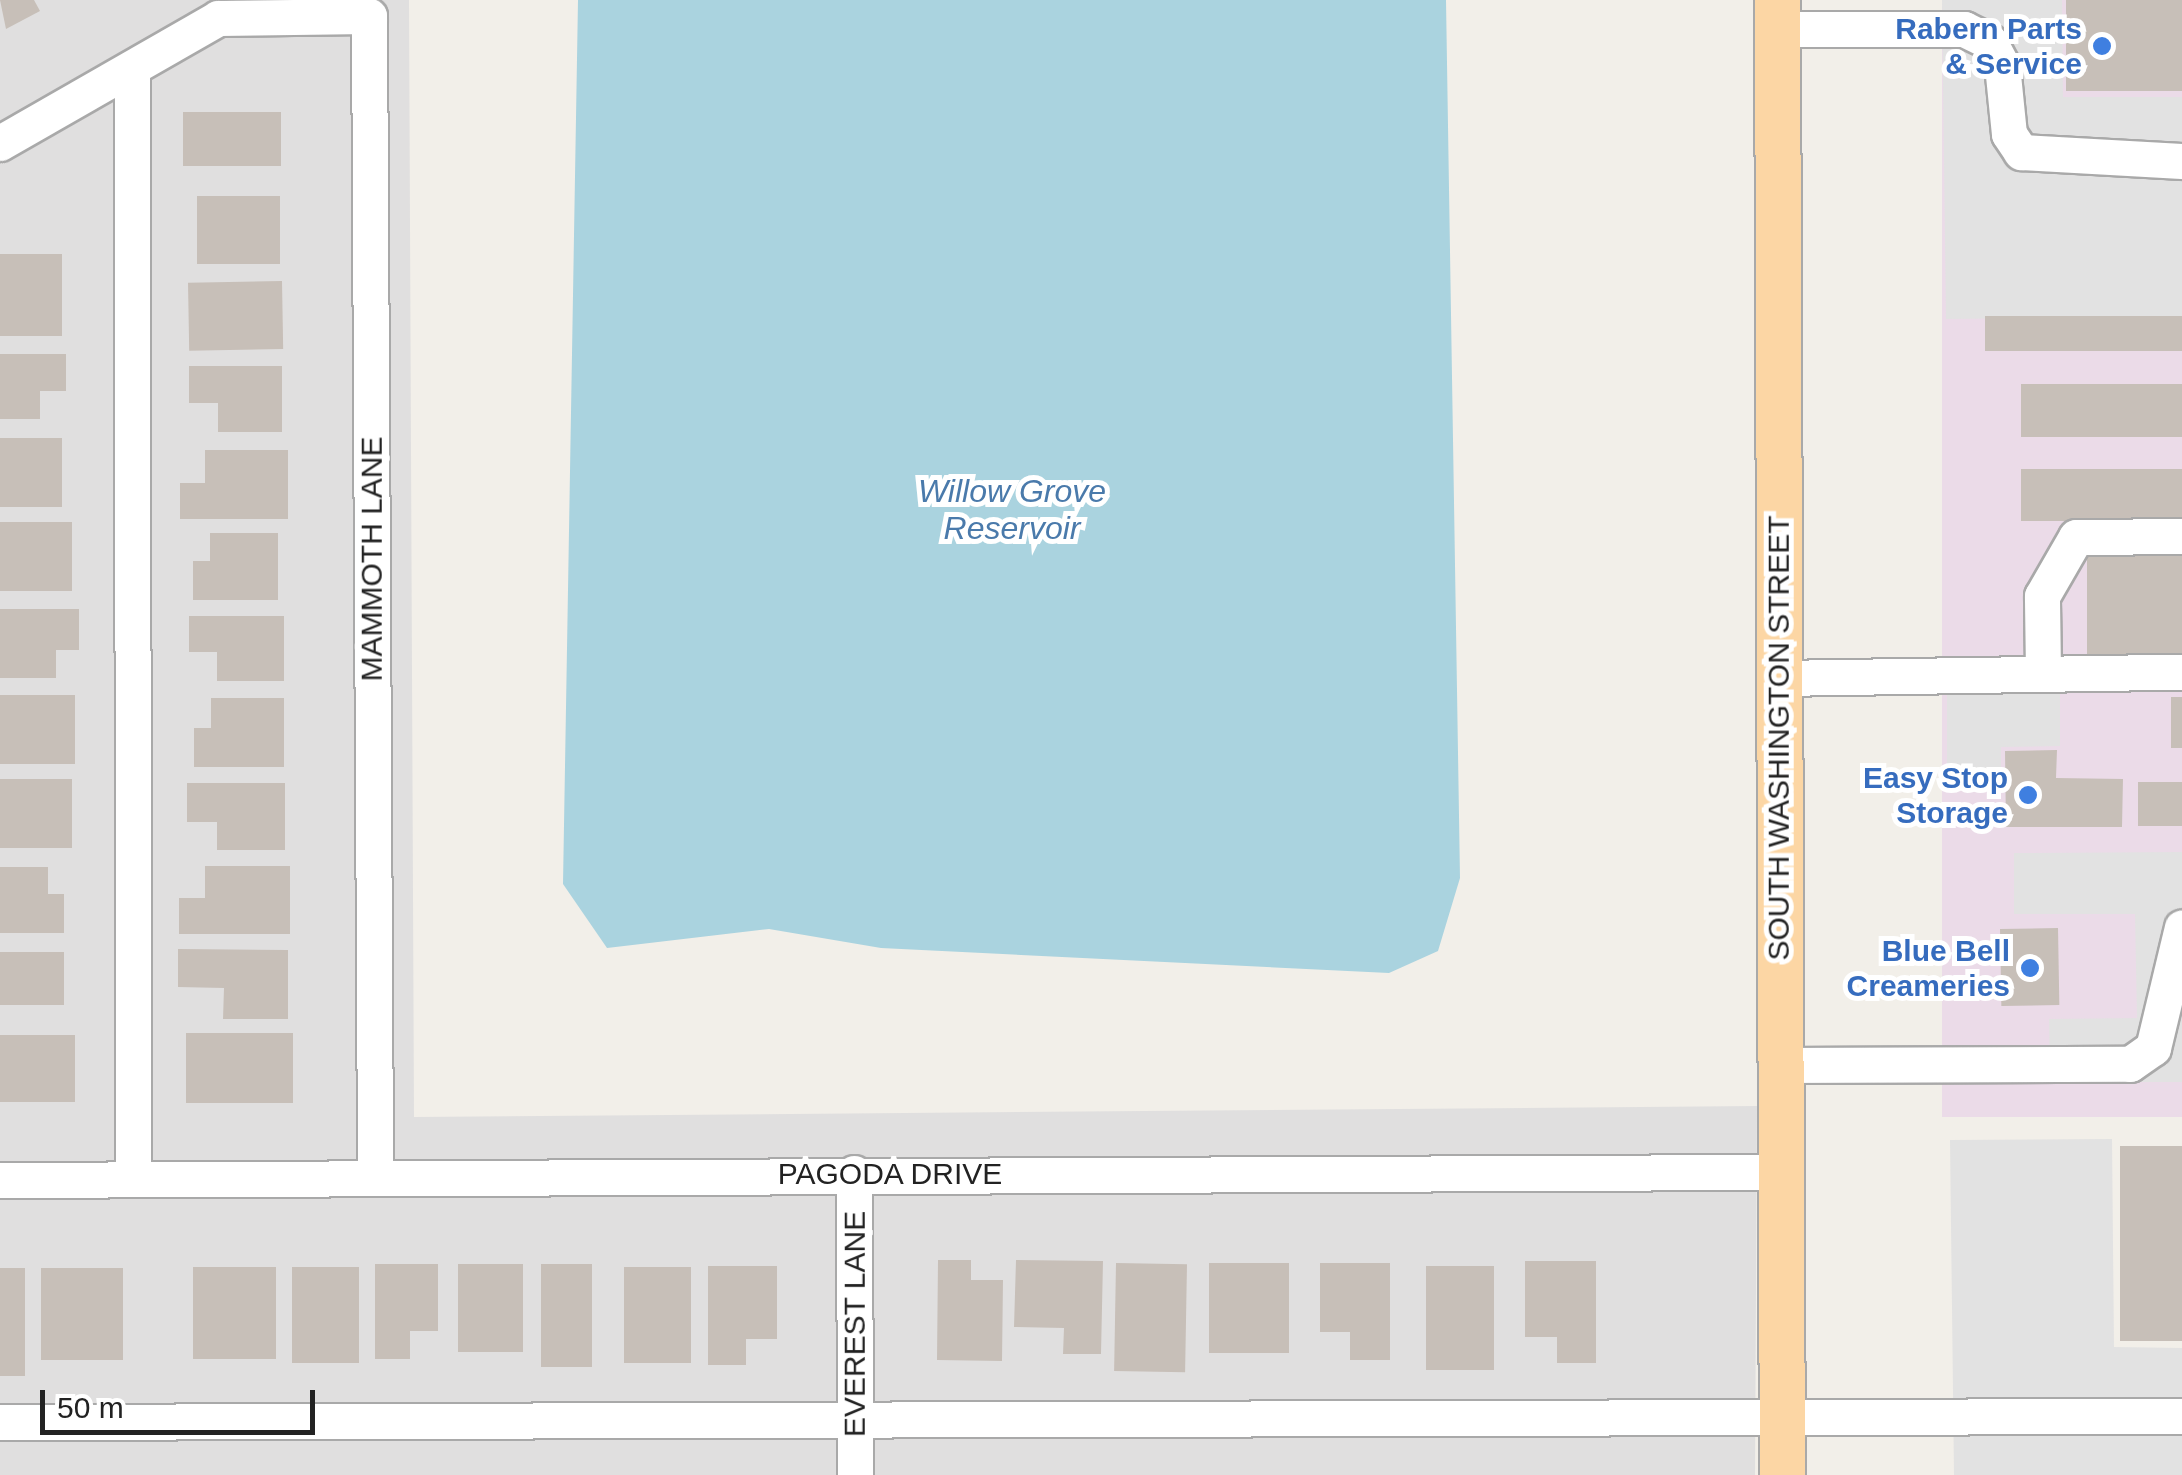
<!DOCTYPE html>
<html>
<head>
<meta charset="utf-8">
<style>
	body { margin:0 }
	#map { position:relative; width:2182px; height:1475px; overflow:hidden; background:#f2efe9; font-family:Arial,sans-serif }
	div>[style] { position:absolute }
	.residential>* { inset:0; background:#e0dfdf }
	.industrial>* { inset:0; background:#ebdbe8; transform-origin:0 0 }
	.parking>* { inset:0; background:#e2e2e2 }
	.water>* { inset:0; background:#aad3df }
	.building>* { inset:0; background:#c7bfb8; transform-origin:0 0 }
	.roads { filter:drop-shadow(2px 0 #a9a9a9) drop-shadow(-2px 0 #a9a9a9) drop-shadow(0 2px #a9a9a9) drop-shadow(0 -2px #a9a9a9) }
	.minor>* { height:35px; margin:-17.5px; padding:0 17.5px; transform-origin:17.5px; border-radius:17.5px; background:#fff }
	.major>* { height:45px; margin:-22.5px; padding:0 22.5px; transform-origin:22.5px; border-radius:22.5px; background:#fcd6a4 }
	.dots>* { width:28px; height:28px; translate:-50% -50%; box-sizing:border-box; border:5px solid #fff; border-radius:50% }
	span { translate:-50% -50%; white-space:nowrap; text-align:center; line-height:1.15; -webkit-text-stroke:10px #fff; paint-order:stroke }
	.shop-label { font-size:30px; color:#366cbe; font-weight:700 }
	.right { translate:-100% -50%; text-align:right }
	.street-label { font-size:30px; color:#222 }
	.water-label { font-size:32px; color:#4a7aab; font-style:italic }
	.scale { position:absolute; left:40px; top:1390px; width:275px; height:45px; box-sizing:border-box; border:5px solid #222; border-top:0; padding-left:12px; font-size:30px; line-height:35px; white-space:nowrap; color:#222; -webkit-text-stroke:8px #fff; paint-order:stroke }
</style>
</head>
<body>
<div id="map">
	<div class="residential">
		<div style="clip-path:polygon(0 0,409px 0,414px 1117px,1757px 1106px,1755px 1475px,0 1475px)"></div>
	</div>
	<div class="industrial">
		<div style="left:1942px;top:0;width:240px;height:1117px"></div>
	</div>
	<div class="parking">
		<div style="clip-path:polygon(1942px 0,2062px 0,2063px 97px,2182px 97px,2182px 316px,1946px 319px)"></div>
		<div style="clip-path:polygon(2060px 690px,2060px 746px,2001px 747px,2001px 783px,1947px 784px,1947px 691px)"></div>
		<div style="clip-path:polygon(2182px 852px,2182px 1082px,2050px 1082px,2049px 1019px,2137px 1018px,2135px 914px,2014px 914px,2014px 853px)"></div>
		<div style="clip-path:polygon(2112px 1139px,2114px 1347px,2182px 1348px,2182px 1475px,1954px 1475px,1950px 1140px)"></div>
	</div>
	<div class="water">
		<div style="clip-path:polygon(578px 0,1446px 0,1460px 878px,1438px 951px,1389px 973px,881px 948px,769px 929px,607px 948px,563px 884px)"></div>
	</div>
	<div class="building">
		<div style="clip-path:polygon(0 0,34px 0,40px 11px,6px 29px)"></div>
		<div style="left:2066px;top:0;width:116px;height:91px"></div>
		<div style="left:183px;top:112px;width:98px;height:54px"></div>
		<div style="left:197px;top:196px;width:83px;height:68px"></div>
		<div style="left:0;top:254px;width:62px;height:82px"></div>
		<div style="left:282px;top:281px;width:68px;height:94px;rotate:89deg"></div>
		<div style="left:2182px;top:316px;width:35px;height:197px;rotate:90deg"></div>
		<div style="clip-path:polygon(0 354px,66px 354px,66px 391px,40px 391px,40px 419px,0 419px)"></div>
		<div style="clip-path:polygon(189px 366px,282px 366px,282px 432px,218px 432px,218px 403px,189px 403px)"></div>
		<div style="left:2182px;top:384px;width:53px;height:161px;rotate:90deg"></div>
		<div style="left:0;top:438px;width:62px;height:69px"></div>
		<div style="clip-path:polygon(205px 450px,288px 450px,288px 519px,180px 519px,180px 483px,205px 483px)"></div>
		<div style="left:2182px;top:469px;width:52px;height:161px;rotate:90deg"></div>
		<div style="left:0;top:522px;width:72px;height:69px"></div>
		<div style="clip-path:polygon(210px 533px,278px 533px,278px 600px,193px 600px,193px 561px,210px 561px)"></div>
		<div style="left:2182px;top:554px;width:101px;height:95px;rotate:90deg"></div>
		<div style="clip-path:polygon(0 609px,79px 609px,79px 650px,56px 650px,56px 678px,0 678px)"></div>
		<div style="clip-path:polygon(189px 616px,284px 616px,284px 681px,217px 681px,217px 652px,189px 652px)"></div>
		<div style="left:0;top:695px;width:75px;height:69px"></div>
		<div style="left:2171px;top:697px;width:11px;height:51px"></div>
		<div style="clip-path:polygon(211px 698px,284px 698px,284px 767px,194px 767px,194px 728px,211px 728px)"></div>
		<div style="clip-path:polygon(2057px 750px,2056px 778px,2123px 779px,2122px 827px,2006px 827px,2005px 751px)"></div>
		<div style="left:0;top:779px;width:72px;height:69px"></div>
		<div style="left:2182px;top:782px;width:44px;height:44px;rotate:90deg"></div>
		<div style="clip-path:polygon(187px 783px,285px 783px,285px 850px,217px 850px,217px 822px,187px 822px)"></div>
		<div style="clip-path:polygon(205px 866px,290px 866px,290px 934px,179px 934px,179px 898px,205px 898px)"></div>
		<div style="clip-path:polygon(0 867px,48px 867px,48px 894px,64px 894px,64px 933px,0 933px)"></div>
		<div style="left:2058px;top:928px;width:77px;height:58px;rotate:89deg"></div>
		<div style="clip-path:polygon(178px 949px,288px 950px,288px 1019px,223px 1019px,224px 988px,178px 987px)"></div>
		<div style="left:0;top:952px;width:64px;height:53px"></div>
		<div style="left:186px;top:1033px;width:107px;height:70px"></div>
		<div style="left:0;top:1035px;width:75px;height:67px"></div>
		<div style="left:2120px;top:1146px;width:62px;height:195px"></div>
		<div style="clip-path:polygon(938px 1260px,971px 1260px,971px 1280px,1003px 1280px,1002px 1361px,937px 1360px)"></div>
		<div style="clip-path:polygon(1016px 1260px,1103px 1261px,1101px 1354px,1063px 1354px,1064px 1328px,1014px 1327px)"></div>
		<div style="clip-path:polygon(1525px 1261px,1596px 1261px,1596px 1363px,1557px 1363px,1557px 1337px,1525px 1337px)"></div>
		<div style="left:1116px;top:1263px;width:71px;height:108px;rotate:1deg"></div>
		<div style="left:1209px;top:1263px;width:80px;height:90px"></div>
		<div style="clip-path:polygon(1320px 1263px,1390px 1263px,1390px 1360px,1350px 1360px,1350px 1332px,1320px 1332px)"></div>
		<div style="clip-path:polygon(375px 1264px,438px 1264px,438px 1331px,410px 1331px,410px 1359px,375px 1359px)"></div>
		<div style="left:458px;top:1264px;width:65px;height:88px"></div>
		<div style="left:541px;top:1264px;width:51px;height:103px"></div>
		<div style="clip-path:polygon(708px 1266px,777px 1266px,777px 1339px,746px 1339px,746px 1365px,708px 1365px)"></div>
		<div style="left:1426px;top:1266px;width:68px;height:104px"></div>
		<div style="left:193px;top:1267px;width:83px;height:92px"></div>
		<div style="left:292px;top:1267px;width:67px;height:96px"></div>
		<div style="left:624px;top:1267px;width:67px;height:96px"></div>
		<div style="left:0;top:1268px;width:25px;height:108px"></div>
		<div style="left:41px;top:1268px;width:82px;height:92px"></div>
	</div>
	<div class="roads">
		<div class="minor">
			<div style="left:1777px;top:29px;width:187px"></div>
			<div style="left:1964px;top:29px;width:28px;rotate:26deg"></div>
			<div style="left:1989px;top:41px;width:27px;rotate:62deg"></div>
			<div style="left:2002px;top:65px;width:69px;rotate:84.2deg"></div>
			<div style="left:2009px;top:134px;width:22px;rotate:56deg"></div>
			<div style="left:2021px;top:152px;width:161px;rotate:3.2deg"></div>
			<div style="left:132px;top:68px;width:1111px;rotate:89.95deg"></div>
			<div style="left:0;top:143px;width:251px;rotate:-29.8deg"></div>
			<div style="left:218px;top:18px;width:151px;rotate:-0.8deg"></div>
			<div style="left:369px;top:16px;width:1161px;rotate:89.7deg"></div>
			<div style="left:2043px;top:672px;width:76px;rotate:-90.8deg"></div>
			<div style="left:2042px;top:596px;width:68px;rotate:-60deg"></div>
			<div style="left:2076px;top:537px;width:106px;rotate:-0.5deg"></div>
			<div style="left:1778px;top:678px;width:404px;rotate:-0.9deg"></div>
			<div style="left:1779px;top:1065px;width:351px;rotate:-0.2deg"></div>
			<div style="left:2130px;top:1064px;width:28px;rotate:-35deg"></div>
			<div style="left:2153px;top:1048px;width:124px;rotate:-76.5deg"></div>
			<div style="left:854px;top:1173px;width:302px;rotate:89.8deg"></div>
			<div style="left:0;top:1180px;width:1780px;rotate:-0.26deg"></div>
			<div style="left:0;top:1422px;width:2182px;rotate:-0.16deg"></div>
		</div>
		<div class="major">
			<div style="left:1777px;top:0;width:1475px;rotate:89.81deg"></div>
		</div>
	</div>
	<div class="dots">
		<div style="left:2102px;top:46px;background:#3f7fe0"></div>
		<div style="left:2028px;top:795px;background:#3f7fe0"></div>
		<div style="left:2030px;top:968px;background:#3f7fe0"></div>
	</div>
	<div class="shop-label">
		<span class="right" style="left:2082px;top:46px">Rabern Parts<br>&amp; Service</span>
		<span class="right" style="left:2008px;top:795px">Easy Stop<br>Storage</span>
		<span class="right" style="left:2010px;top:968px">Blue Bell<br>Creameries</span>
	</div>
	<div class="street-label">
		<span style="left:372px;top:559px;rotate:-90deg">MAMMOTH LANE</span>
		<span style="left:1779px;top:738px;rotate:-90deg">SOUTH WASHINGTON STREET</span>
		<span style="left:890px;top:1174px">PAGODA DRIVE</span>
		<span style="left:855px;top:1324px;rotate:-90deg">EVEREST LANE</span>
	</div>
	<div class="water-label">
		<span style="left:1012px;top:510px">Willow Grove<br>Reservoir</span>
	</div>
	<div class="scale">50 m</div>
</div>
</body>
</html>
